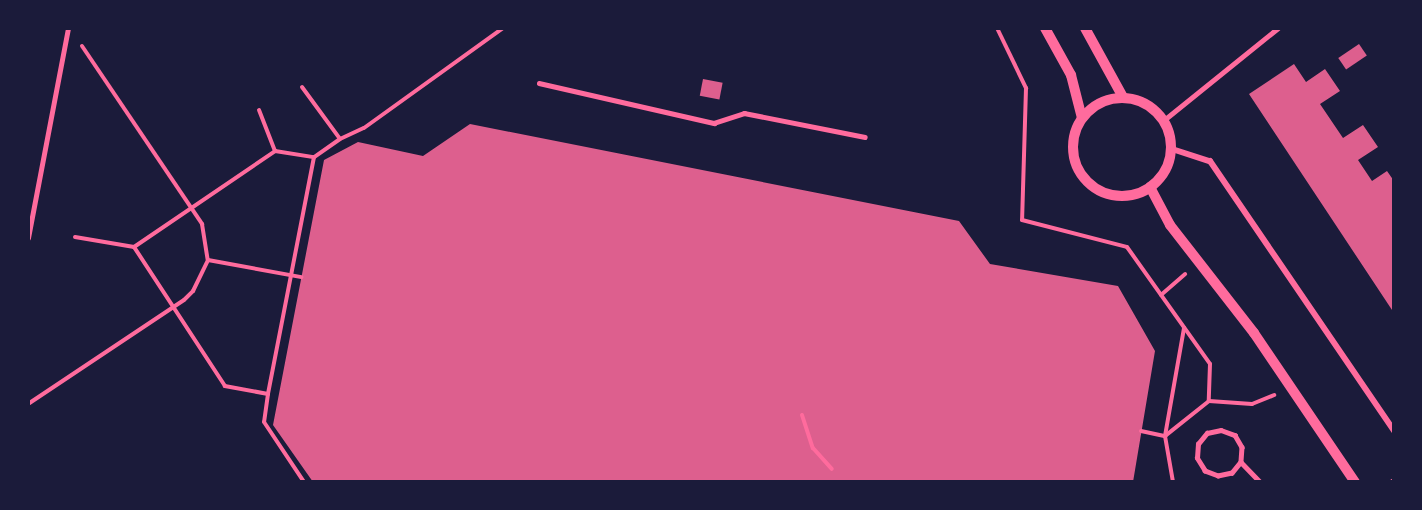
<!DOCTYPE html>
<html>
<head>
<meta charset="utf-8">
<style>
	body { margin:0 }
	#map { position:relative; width:1422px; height:510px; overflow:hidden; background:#1b1b3a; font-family:Overpass,sans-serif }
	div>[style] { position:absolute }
	.building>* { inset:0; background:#dd5f8e; transform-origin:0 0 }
	.path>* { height:4px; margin:-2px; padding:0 2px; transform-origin:2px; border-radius:2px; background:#ff6b9d }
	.service>* { height:4.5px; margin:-2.25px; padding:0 2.25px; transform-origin:2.25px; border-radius:2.25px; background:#ff6b9d }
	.minor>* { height:6px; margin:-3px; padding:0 3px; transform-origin:3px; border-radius:3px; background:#ff6b9d }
	.tertiary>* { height:10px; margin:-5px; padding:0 5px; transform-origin:5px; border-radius:5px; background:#ff6b9d }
	.tertiary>.ring { margin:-5px; padding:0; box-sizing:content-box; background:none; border:10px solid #ff6b9d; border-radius:50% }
	span { translate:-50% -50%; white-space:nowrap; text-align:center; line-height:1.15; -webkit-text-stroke:6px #1b1b3a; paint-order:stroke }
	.frame { position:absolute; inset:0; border:30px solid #1b1b3a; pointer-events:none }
</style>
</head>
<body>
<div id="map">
	<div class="building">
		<div style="left:1359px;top:44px;width:14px;height:25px;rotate:56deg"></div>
		<div style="clip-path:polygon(1294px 64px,1306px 82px,1325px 69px,1340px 91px,1320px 104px,1343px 138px,1363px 125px,1378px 147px,1358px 160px,1372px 181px,1387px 171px,1394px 181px,1394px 313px,1249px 94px)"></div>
		<div style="left:703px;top:79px;width:20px;height:17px;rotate:11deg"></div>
		<div style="clip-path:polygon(470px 124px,959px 221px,990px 264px,1118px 286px,1155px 351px,1133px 482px,313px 482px,273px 425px,324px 160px,358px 142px,423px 156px)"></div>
	</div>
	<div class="path">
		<div style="left:997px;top:28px;width:67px;rotate:64.2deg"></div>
		<div style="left:1026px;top:88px;width:132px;rotate:91.7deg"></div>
		<div style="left:1022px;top:220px;width:108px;rotate:14.4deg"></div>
		<div style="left:1127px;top:247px;width:143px;rotate:54.6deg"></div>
		<div style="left:1210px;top:364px;width:37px;rotate:92deg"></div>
		<div style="left:1209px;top:401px;width:56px;rotate:141.5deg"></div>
		<div style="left:1165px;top:436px;width:47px;rotate:80.1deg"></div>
		<div style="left:82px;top:46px;width:215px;rotate:56deg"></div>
		<div style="left:202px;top:224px;width:36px;rotate:81deg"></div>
		<div style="left:302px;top:87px;width:64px;rotate:53.8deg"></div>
		<div style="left:340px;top:139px;width:32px;rotate:145deg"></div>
		<div style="left:259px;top:110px;width:44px;rotate:68.7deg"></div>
		<div style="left:340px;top:139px;width:26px;rotate:-25deg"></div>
		<div style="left:364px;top:128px;width:171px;rotate:-35.7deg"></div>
		<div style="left:275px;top:151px;width:39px;rotate:9deg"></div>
		<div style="left:314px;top:157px;width:241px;rotate:101deg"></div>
		<div style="left:268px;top:394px;width:44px;rotate:-169.5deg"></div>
		<div style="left:225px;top:386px;width:166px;rotate:-123.2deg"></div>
		<div style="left:134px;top:247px;width:171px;rotate:-34.2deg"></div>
		<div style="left:75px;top:237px;width:60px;rotate:9.6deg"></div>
		<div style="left:1161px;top:295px;width:32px;rotate:-41deg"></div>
		<div style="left:268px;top:394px;width:28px;rotate:98deg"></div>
		<div style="left:264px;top:422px;width:72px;rotate:56.3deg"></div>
		<div style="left:1209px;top:401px;width:43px;rotate:4deg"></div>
		<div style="left:1252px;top:404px;width:24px;rotate:-22deg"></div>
		<div style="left:28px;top:404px;width:187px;rotate:-33.7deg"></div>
		<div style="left:184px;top:300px;width:13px;rotate:-45deg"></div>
		<div style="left:193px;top:291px;width:34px;rotate:-64deg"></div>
		<div style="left:208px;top:260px;width:95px;rotate:10.4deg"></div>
		<div style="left:802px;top:415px;width:35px;rotate:72deg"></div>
		<div style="left:813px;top:448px;width:28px;rotate:48deg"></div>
		<div style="left:1141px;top:431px;width:25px;rotate:12deg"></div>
		<div style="left:1165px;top:436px;width:110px;rotate:-80deg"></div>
		<div style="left:1391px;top:482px;width:4px;rotate:-34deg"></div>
	</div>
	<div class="service">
		<div style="left:539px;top:83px;width:180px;rotate:12.9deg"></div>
		<div style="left:714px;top:123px;width:32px;rotate:-18deg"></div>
		<div style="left:744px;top:113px;width:123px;rotate:11.2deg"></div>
		<div style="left:1164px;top:120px;width:146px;rotate:-38.9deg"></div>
		<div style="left:28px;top:238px;width:214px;rotate:-79.2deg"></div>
		<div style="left:1241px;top:462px;width:14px;rotate:129deg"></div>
		<div style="left:1232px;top:473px;width:14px;rotate:168deg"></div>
		<div style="left:1218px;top:476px;width:14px;rotate:-159deg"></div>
		<div style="left:1205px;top:471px;width:15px;rotate:-122deg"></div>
		<div style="left:1197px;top:458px;width:14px;rotate:-86deg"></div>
		<div style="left:1198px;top:444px;width:14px;rotate:-51deg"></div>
		<div style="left:1207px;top:433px;width:14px;rotate:-12deg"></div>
		<div style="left:1221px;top:430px;width:15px;rotate:20deg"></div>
		<div style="left:1235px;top:435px;width:14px;rotate:60deg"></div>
		<div style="left:1242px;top:447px;width:15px;rotate:94deg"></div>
		<div style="left:1241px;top:462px;width:28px;rotate:46deg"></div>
	</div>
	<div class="minor">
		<div style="left:1172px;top:149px;width:40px;rotate:18deg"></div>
		<div style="left:1210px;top:161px;width:327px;rotate:55.7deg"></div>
	</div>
	<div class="tertiary">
		<div style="left:1045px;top:28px;width:54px;rotate:61deg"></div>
		<div style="left:1071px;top:75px;width:44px;rotate:75.7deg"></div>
		<div style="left:1085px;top:28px;width:79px;rotate:61.2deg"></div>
		<div class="ring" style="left:1073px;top:98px;width:88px;height:88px"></div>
		<div style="left:1150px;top:187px;width:43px;rotate:62.2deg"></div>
		<div style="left:1170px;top:225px;width:137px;rotate:52.1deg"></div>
		<div style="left:1254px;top:333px;width:180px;rotate:55.9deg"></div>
	</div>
	<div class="frame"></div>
</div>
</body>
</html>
